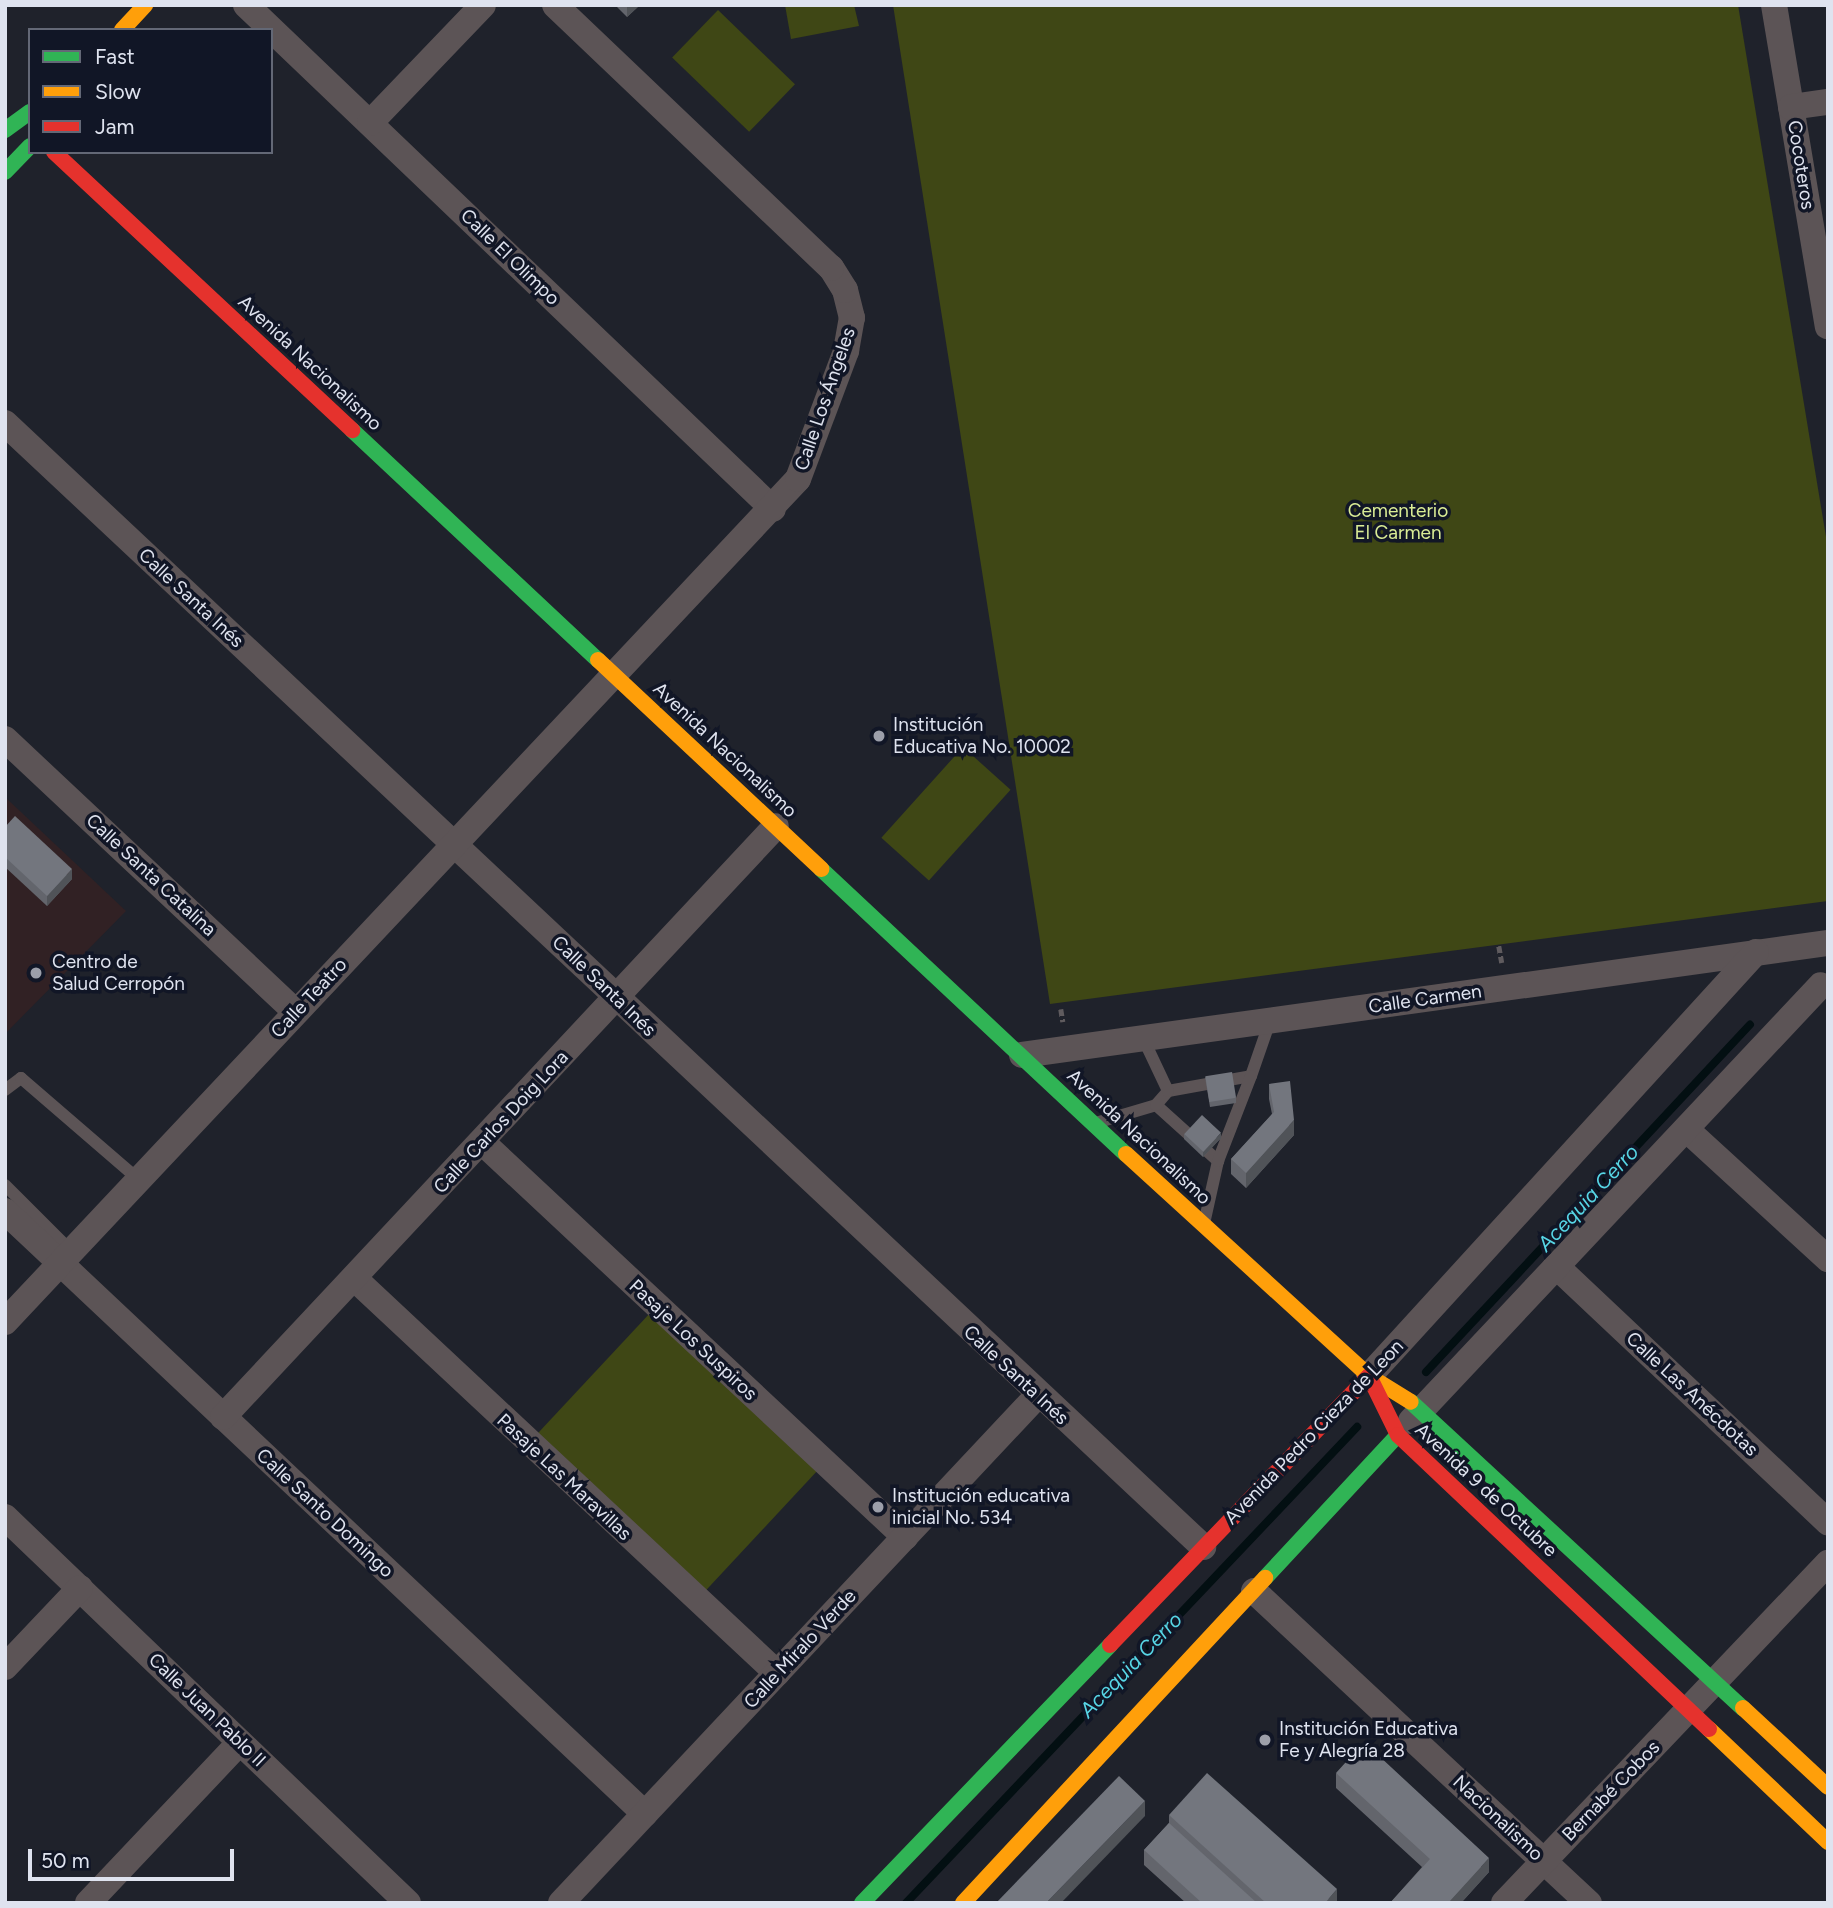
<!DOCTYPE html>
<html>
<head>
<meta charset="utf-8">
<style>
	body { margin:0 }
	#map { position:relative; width:1833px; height:1908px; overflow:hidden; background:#1f222b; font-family:Figtree,sans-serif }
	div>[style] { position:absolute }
	.medical>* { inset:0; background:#312124 }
	.green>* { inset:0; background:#3f4715; transform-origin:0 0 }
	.stream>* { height:8px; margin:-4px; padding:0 4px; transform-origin:4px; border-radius:4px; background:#030f12 }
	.path>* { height:4.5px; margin-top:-2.25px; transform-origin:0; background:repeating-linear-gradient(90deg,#5f5b5e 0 7px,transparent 0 10.5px) }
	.lane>* { height:12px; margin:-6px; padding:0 6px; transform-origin:6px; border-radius:6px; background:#5c5456 }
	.street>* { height:26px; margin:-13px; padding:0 13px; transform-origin:13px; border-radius:13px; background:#5c5456 }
	.fast>* { height:16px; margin:-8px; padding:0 8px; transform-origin:8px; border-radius:8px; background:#30b455 }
	.slow>* { height:16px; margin:-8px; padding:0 8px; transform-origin:8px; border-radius:8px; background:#ff9f0a }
	.jam>* { height:16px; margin:-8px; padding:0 8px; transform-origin:8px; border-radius:8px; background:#e5322d }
	.wall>* { inset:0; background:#63656c }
	.shaded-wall>* { inset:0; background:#505358 }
	.building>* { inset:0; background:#73767e; transform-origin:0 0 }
	.dots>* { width:19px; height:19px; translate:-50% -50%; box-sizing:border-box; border:4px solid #111626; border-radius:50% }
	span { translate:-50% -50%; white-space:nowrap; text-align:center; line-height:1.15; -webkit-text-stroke:7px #111626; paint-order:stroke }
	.street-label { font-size:19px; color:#dfe3ef }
	.park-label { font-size:19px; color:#daec95 }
	.poi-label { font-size:19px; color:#dfe3ef }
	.left { translate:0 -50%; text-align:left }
	.water-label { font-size:21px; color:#57d5e5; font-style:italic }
	.frame { position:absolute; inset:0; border:7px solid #dfe3ef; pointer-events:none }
	.legend { position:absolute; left:28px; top:28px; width:245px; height:126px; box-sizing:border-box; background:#111626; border:2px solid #636876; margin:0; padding:9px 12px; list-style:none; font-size:21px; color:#dfe3ef }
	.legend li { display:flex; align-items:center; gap:14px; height:35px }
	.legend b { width:35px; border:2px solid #636876 }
	.scale { position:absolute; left:28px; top:1849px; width:206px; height:32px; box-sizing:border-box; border:4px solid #dfe3ef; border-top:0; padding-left:9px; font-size:21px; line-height:24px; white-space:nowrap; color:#dfe3ef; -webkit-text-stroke:5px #111626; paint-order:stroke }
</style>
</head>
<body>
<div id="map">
	<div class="medical">
		<div style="clip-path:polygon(5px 797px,126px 911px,5px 1034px)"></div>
	</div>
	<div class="green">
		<div style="clip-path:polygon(785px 5px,854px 5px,859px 26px,791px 39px)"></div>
		<div style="clip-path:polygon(893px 5px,1738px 5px,1828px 549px,1828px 901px,1050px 1004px)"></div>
		<div style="left:718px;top:10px;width:107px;height:66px;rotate:44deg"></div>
		<div style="left:963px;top:747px;width:64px;height:122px;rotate:42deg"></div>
		<div style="left:651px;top:1312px;width:230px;height:168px;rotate:43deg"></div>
	</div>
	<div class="stream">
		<div style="left:1426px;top:1372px;width:475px;rotate:-47deg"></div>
		<div style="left:906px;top:1903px;width:656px;rotate:-46.54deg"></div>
	</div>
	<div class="path">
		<div style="left:1499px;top:946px;width:17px;rotate:80deg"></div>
		<div style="left:1061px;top:1009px;width:13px;rotate:81deg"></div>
	</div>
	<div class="lane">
		<div style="left:5px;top:1090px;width:20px;rotate:-37deg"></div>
		<div style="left:21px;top:1078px;width:155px;rotate:40.8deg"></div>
		<div style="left:1168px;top:1091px;width:84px;rotate:-10.2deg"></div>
		<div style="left:1251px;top:1076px;width:58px;rotate:-70.9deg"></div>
		<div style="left:1156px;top:1105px;width:84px;rotate:42.1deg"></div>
		<div style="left:1218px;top:1161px;width:59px;rotate:102.6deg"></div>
		<div style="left:1099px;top:1122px;width:59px;rotate:-16.6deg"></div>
		<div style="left:1156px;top:1105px;width:18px;rotate:-49deg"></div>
		<div style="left:1168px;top:1091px;width:59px;rotate:-115.3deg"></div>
		<div style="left:1218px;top:1161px;width:91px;rotate:-68.8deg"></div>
		<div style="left:5px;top:1185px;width:92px;rotate:45deg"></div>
	</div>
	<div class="street">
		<div style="left:246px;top:5px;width:729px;rotate:43.72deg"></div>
		<div style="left:1774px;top:5px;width:326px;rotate:80.5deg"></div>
		<div style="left:1791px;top:107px;width:37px;rotate:-8deg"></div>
		<div style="left:370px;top:123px;width:163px;rotate:-46.2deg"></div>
		<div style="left:5px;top:423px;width:1643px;rotate:43.17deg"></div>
		<div style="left:5px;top:739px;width:399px;rotate:43.2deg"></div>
		<div style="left:1022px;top:1055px;width:814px;rotate:-7.91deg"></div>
		<div style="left:1686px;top:1129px;width:193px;rotate:42.5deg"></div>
		<div style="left:482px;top:1142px;width:579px;rotate:43.04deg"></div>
		<div style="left:5px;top:1211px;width:879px;rotate:43.29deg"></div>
		<div style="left:1556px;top:1266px;width:374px;rotate:43.3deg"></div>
		<div style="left:354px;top:1278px;width:579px;rotate:43.04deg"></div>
		<div style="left:5px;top:1322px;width:1157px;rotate:-46.75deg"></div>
		<div style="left:798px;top:479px;width:137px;rotate:-69.4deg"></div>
		<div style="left:846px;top:351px;width:34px;rotate:-80deg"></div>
		<div style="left:852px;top:318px;width:29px;rotate:-104deg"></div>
		<div style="left:845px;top:290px;width:26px;rotate:-122deg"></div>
		<div style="left:831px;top:268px;width:381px;rotate:-136.4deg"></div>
		<div style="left:1369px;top:1376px;width:574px;rotate:-47.61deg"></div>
		<div style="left:223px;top:1417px;width:809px;rotate:-46.9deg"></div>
		<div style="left:1411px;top:1421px;width:598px;rotate:-46.76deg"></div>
		<div style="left:5px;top:1517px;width:558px;rotate:43.77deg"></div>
		<div style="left:1254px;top:1591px;width:458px;rotate:43deg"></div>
		<div style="left:5px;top:1667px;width:109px;rotate:-46.5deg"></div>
		<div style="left:88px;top:1903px;width:221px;rotate:-46.6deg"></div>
		<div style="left:561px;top:1903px;width:697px;rotate:-46.8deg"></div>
		<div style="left:1504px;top:1903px;width:470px;rotate:-46.4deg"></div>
	</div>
	<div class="fast">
		<div style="left:5px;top:130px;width:31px;rotate:-36deg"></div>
		<div style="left:5px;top:172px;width:36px;rotate:-46deg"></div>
		<div style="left:352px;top:430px;width:337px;rotate:43.1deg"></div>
		<div style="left:821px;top:869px;width:417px;rotate:43.1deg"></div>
		<div style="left:1411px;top:1402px;width:452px;rotate:42.7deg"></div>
		<div style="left:1265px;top:1578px;width:195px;rotate:-47.1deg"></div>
		<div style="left:862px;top:1903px;width:358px;rotate:-46.1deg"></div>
	</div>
	<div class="slow">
		<div style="left:122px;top:30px;width:34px;rotate:-47deg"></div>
		<div style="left:598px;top:660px;width:306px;rotate:43.1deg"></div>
		<div style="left:1126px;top:1154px;width:329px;rotate:42.4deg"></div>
		<div style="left:1369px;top:1376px;width:49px;rotate:31.8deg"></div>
		<div style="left:1743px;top:1708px;width:116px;rotate:42.9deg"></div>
		<div style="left:1709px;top:1729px;width:164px;rotate:43.5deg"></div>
		<div style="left:963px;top:1903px;width:444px;rotate:-47.1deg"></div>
	</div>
	<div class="jam">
		<div style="left:54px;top:152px;width:408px;rotate:43deg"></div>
		<div style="left:1369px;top:1376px;width:66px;rotate:63.8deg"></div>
		<div style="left:1398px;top:1435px;width:428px;rotate:43.4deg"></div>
		<div style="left:1110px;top:1645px;width:373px;rotate:-46.1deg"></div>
	</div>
	<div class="wall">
		<div style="clip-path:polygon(615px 5px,640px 5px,627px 17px)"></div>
		<div style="clip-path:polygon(5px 827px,72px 879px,47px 906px,5px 867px)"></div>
		<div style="clip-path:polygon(1205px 1077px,1236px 1098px,1236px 1103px,1210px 1107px)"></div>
		<div style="clip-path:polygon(1269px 1084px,1294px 1135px,1246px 1188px,1231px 1174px,1231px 1159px,1272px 1114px,1269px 1099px)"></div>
		<div style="clip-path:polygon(1184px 1134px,1221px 1138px,1203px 1157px,1184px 1139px)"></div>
		<div style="clip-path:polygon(1336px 1773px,1489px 1872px,1461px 1903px,1390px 1903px,1422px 1867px,1336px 1788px)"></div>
		<div style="clip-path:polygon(1169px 1815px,1337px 1903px,1186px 1903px,1144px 1865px,1144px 1850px,1169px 1823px)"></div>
	</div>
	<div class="shaded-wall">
		<div style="clip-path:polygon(627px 5px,640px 5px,627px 17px)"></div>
		<div style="clip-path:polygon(72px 869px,72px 879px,47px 906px,47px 896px)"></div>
		<div style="clip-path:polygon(1294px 1120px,1294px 1135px,1246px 1188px,1246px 1173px)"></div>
		<div style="clip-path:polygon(1221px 1133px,1221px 1138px,1203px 1157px,1203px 1152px)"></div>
		<div style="clip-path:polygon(1145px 1801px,1145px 1816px,1061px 1903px,1046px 1903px)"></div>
		<div style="clip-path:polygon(1489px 1858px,1489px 1872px,1461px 1903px,1448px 1903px)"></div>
		<div style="clip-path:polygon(1337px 1889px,1337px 1903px,1325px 1903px)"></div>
	</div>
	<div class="building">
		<div style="clip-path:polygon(15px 816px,72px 869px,47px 896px,5px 857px,5px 827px)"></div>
		<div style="left:1232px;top:1072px;width:26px;height:27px;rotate:81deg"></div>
		<div style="clip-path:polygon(1290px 1081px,1294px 1120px,1246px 1173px,1231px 1159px,1274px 1112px,1269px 1084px)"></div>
		<div style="left:1202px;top:1115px;width:26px;height:26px;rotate:43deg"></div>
		<div style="clip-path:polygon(1364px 1742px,1489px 1858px,1448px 1903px,1390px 1903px,1430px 1859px,1336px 1773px)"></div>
		<div style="clip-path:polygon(1207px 1773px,1337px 1889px,1325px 1903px,1266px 1903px,1169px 1815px)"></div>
		<div style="clip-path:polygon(1119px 1776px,1145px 1801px,1046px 1903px,996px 1903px)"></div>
		<div style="clip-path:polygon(1169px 1823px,1257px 1903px,1202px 1903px,1144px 1850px)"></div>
	</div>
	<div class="dots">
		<div style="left:879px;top:736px;background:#9c9faa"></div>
		<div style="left:36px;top:973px;background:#9c9faa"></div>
		<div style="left:878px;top:1507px;background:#9c9faa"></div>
		<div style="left:1265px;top:1740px;background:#9c9faa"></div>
	</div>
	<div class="street-label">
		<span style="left:1801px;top:165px;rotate:81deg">Cocoteros</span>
		<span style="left:510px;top:257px;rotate:44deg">Calle El Olimpo</span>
		<span style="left:310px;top:363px;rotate:43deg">Avenida Nacionalismo</span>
		<span style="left:825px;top:399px;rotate:-71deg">Calle Los Ángeles</span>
		<span style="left:191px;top:598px;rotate:43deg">Calle Santa Inés</span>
		<span style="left:725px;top:750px;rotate:43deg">Avenida Nacionalismo</span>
		<span style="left:151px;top:875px;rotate:43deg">Calle Santa Catalina</span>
		<span style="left:604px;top:986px;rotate:44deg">Calle Santa Inés</span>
		<span style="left:309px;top:998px;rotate:-47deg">Calle Teatro</span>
		<span style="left:1425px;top:999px;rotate:-8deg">Calle Carmen</span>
		<span style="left:501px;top:1122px;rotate:-47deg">Calle Carlos Doig Lora</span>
		<span style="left:1139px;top:1137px;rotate:43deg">Avenida Nacionalismo</span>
		<span style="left:693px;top:1340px;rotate:43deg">Pasaje Los Suspiros</span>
		<span style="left:1016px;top:1375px;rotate:43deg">Calle Santa Inés</span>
		<span style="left:1692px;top:1394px;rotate:43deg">Calle Las Anécdotas</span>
		<span style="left:1314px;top:1432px;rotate:-46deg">Avenida Pedro Cieza de Leon</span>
		<span style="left:564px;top:1477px;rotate:43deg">Pasaje Las Maravillas</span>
		<span style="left:1486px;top:1490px;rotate:43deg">Avenida 9 de Octubre</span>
		<span style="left:325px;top:1513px;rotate:43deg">Calle Santo Domingo</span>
		<span style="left:800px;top:1649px;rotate:-47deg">Calle Miralo Verde</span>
		<span style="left:207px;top:1710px;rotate:44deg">Calle Juan Pablo II</span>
		<span style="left:1611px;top:1791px;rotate:-46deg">Bernabé Cobos</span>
		<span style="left:1498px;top:1818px;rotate:43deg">Nacionalismo</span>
	</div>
	<div class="park-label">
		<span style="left:1398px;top:522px">Cementerio<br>El Carmen</span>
	</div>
	<div class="poi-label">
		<span class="left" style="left:893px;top:736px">Institución<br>Educativa No. 10002</span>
		<span class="left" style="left:52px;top:973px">Centro de<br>Salud Cerropón</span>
		<span class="left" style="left:892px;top:1507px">Institución educativa<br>inicial No. 534</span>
		<span class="left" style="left:1279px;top:1740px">Institución Educativa<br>Fe y Alegría 28</span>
	</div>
	<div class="water-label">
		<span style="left:1588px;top:1198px;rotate:-47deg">Acequia Cerro</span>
		<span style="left:1131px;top:1665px;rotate:-46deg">Acequia Cerro</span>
	</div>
	<div class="frame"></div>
	<ul class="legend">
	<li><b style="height:9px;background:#30b455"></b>Fast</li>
	<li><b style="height:9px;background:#ff9f0a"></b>Slow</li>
	<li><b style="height:9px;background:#e5322d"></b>Jam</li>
	</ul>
	<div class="scale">50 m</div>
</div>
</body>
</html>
